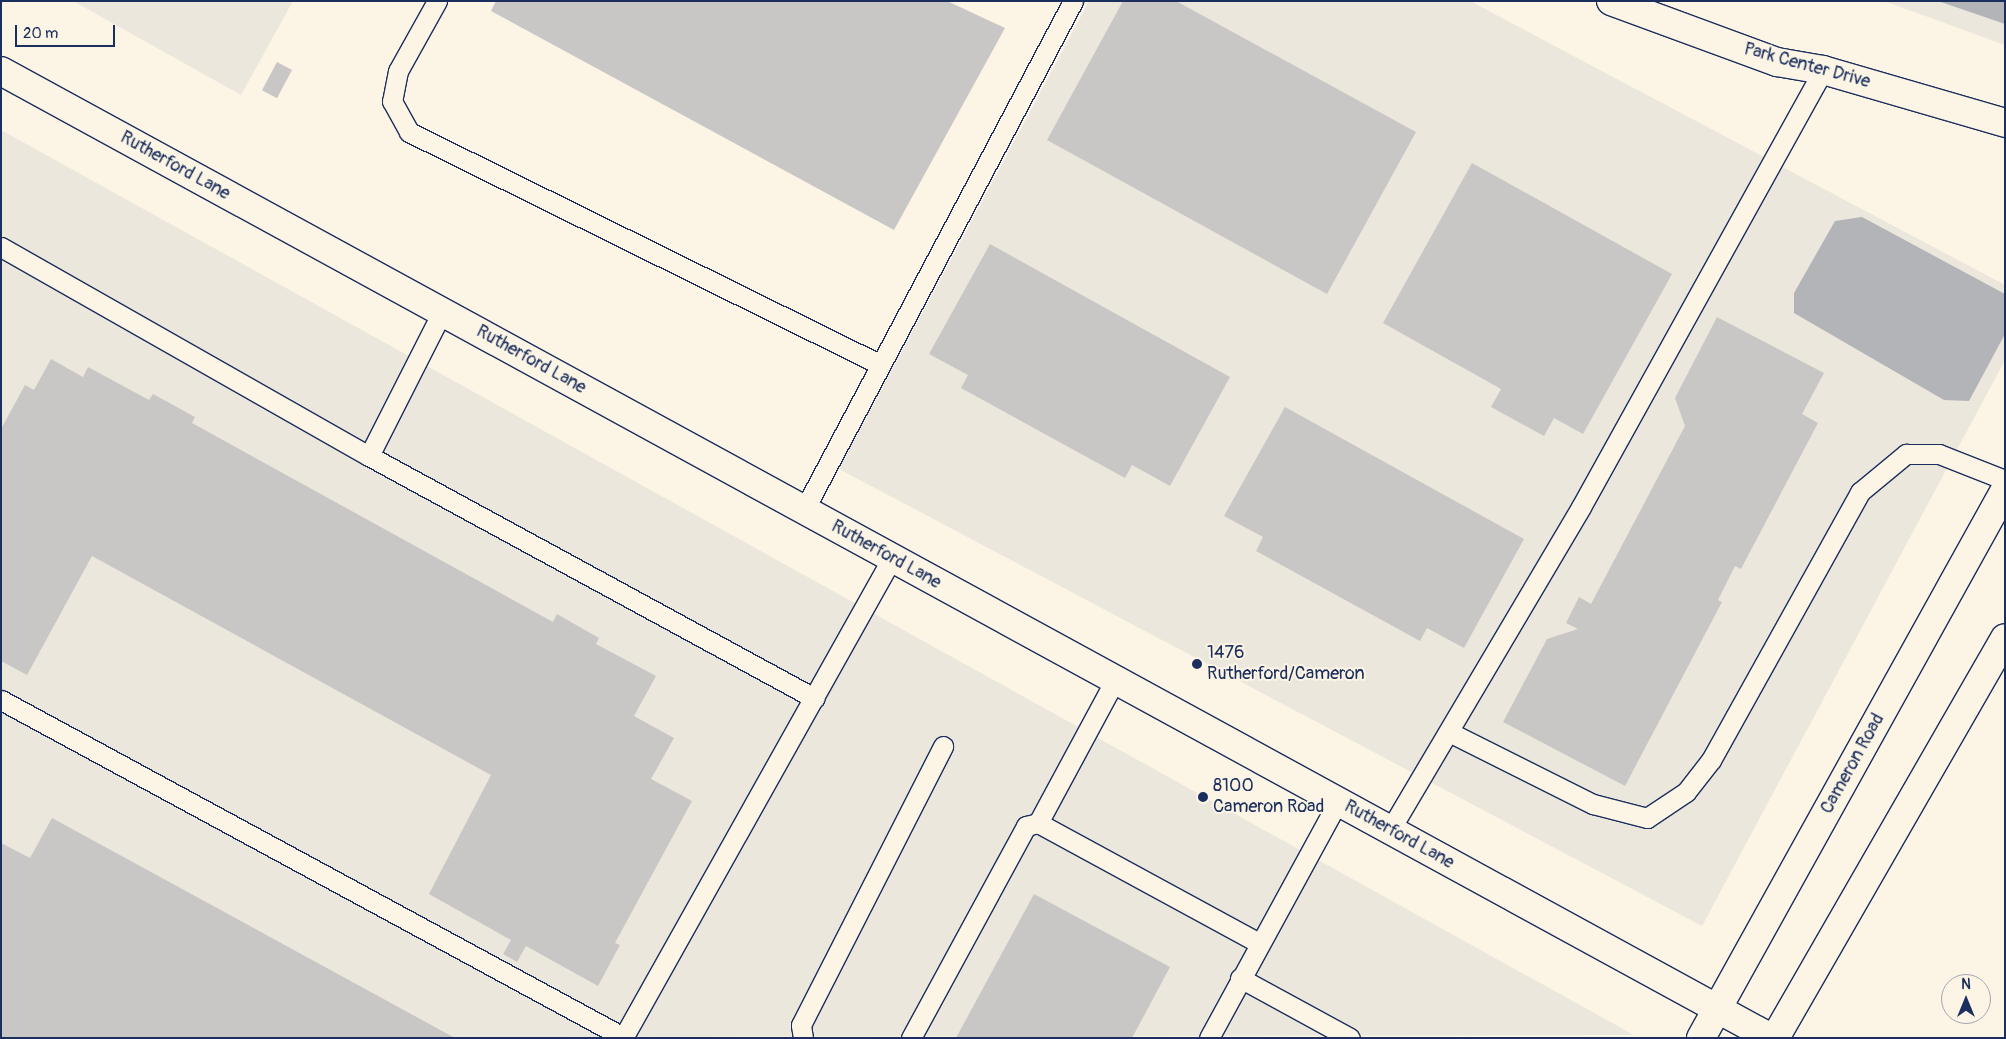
<!DOCTYPE html>
<html>
<head>
<meta charset="utf-8">
<style>
	body { margin:0 }
	#map { position:relative; width:2006px; height:1039px; overflow:hidden; background:#fcf5e5; font-family:Pangolin,sans-serif }
	div>[style] { position:absolute }
	.built>* { inset:0; background:#ece7dc }
	.water>* { inset:0; background:#b2b4b8 }
	.building>* { inset:0; background:#c8c7c6; transform-origin:0 0 }
	.roads { filter:drop-shadow(1px 0 #1b2f5e) drop-shadow(-1px 0 #1b2f5e) drop-shadow(0 1px #1b2f5e) drop-shadow(0 -1px #1b2f5e) }
	.lane>* { height:19px; margin:-9.5px; padding:0 9.5px; transform-origin:9.5px; border-radius:9.5px; background:#fcf5e5 }
	.street>* { height:28px; margin:-14px; padding:0 14px; transform-origin:14px; border-radius:14px; background:#fcf5e5 }
	.secondary>* { height:28px; margin:-14px; padding:0 14px; transform-origin:14px; border-radius:14px; background:#fcf5e5 }
	.dots>* { width:14px; height:14px; translate:-50% -50%; box-sizing:border-box; border:2px solid #fcf5e5; border-radius:50% }
	span { translate:-50% -50%; white-space:nowrap; text-align:center; line-height:1.15; -webkit-text-stroke:4px #fcf5e5; paint-order:stroke }
	.street-label { font-size:18px; color:#1b2f5e }
	.poi-label { font-size:18px; color:#1b2f5e }
	.left { translate:0 -50%; text-align:left }
	.frame { position:absolute; inset:0; border:2px solid #1b2f5e; pointer-events:none }
	.north { position:absolute; left:1941px; top:974px; width:50px; height:50px; box-sizing:border-box; background:#fcf5e5; border:1px solid #a2a6af; border-radius:50%; rotate:0deg; font-size:14px; font-weight:700; line-height:20px; text-align:center; color:#1b2f5e }
	.north::after { content:''; display:block; margin:auto; width:18px; height:22px; background:#1b2f5e; clip-path:polygon(50% 0,100% 100%,50% 72%,0 100%) }
	.scale { position:absolute; left:15px; top:25px; width:100px; height:22px; box-sizing:border-box; border:2px solid #1b2f5e; border-top:0; padding-left:6px; font-size:15px; line-height:18px; white-space:nowrap; color:#1b2f5e; -webkit-text-stroke:4px #fcf5e5; paint-order:stroke }
</style>
</head>
<body>
<div id="map">
	<div class="built">
		<div style="clip-path:polygon(73px 1px,293px 1px,241px 95px)"></div>
		<div style="clip-path:polygon(1089px 1px,1470px 1px,2005px 285px,2005px 360px,1702px 926px,839px 469px)"></div>
		<div style="clip-path:polygon(1884px 1px,2005px 1px,2005px 45px)"></div>
		<div style="clip-path:polygon(1px 130px,1634px 1035px,1px 1038px)"></div>
	</div>
	<div class="water">
		<div style="clip-path:polygon(1938px 1px,2005px 1px,2005px 24px)"></div>
		<div style="clip-path:polygon(1862px 217px,2005px 294px,2005px 334px,1969px 401px,1944px 400px,1794px 313px,1794px 293px,1835px 221px)"></div>
	</div>
	<div class="building">
		<div style="clip-path:polygon(496px 1px,947px 1px,1005px 28px,894px 230px,491px 11px)"></div>
		<div style="clip-path:polygon(1123px 1px,1176px 1px,1416px 132px,1327px 294px,1047px 140px)"></div>
		<div style="left:277px;top:62px;width:17px;height:32px;rotate:28deg"></div>
		<div style="clip-path:polygon(1472px 163px,1672px 274px,1583px 434px,1554px 418px,1544px 436px,1491px 407px,1501px 389px,1383px 323px)"></div>
		<div style="clip-path:polygon(990px 244px,1230px 377px,1170px 486px,1132px 465px,1125px 478px,961px 388px,968px 375px,929px 354px)"></div>
		<div style="clip-path:polygon(1717px 317px,1824px 373px,1802px 414px,1818px 423px,1741px 569px,1735px 566px,1718px 600px,1722px 602px,1625px 786px,1503px 722px,1547px 639px,1578px 629px,1566px 623px,1579px 597px,1591px 604px,1685px 426px,1675px 398px)"></div>
		<div style="clip-path:polygon(51px 359px,83px 377px,88px 367px,149px 400px,153px 394px,195px 417px,192px 423px,553px 622px,557px 614px,599px 638px,596px 644px,656px 676px,634px 716px,674px 738px,651px 779px,692px 801px,615px 943px,620px 945px,598px 986px,526px 946px,517px 962px,503px 954px,511px 940px,429px 894px,491px 775px,92px 556px,27px 675px,1px 661px,1px 429px,25px 385px,34px 390px)"></div>
		<div style="clip-path:polygon(1285px 407px,1524px 539px,1464px 648px,1427px 628px,1420px 641px,1256px 551px,1263px 537px,1224px 516px)"></div>
		<div style="clip-path:polygon(52px 818px,455px 1038px,1px 1038px,1px 843px,30px 858px)"></div>
		<div style="clip-path:polygon(1034px 894px,1170px 967px,1132px 1038px,956px 1038px)"></div>
	</div>
	<div class="roads">
		<div class="lane">
			<div style="left:437px;top:1px;width:80px;rotate:119.1deg"></div>
			<div style="left:398px;top:71px;width:31px;rotate:101deg"></div>
			<div style="left:392px;top:101px;width:35px;rotate:61deg"></div>
			<div style="left:409px;top:132px;width:526px;rotate:26.27deg"></div>
			<div style="left:1px;top:247px;width:423px;rotate:29.6deg"></div>
			<div style="left:442px;top:312px;width:161px;rotate:116.9deg"></div>
			<div style="left:369px;top:456px;width:507px;rotate:28.54deg"></div>
			<div style="left:804px;top:510px;width:576px;rotate:-62.14deg"></div>
			<div style="left:1115px;top:680px;width:162px;rotate:118.3deg"></div>
			<div style="left:1038px;top:823px;width:251px;rotate:28.5deg"></div>
			<div style="left:1px;top:700px;width:707px;rotate:28.45deg"></div>
			<div style="left:1451px;top:733px;width:159px;rotate:26.6deg"></div>
			<div style="left:1593px;top:804px;width:56px;rotate:14.5deg"></div>
			<div style="left:1647px;top:818px;width:47px;rotate:-33.7deg"></div>
			<div style="left:1686px;top:792px;width:41px;rotate:-52deg"></div>
			<div style="left:1711px;top:760px;width:307px;rotate:-60.9deg"></div>
			<div style="left:1860px;top:492px;width:60px;rotate:-39.6deg"></div>
			<div style="left:1906px;top:454px;width:33px"></div>
			<div style="left:1939px;top:454px;width:71px;rotate:21.5deg"></div>
			<div style="left:1390px;top:830px;width:375px;rotate:-59.4deg"></div>
			<div style="left:1581px;top:507px;width:500px;rotate:-61deg"></div>
			<div style="left:1240px;top:978px;width:125px;rotate:28.6deg"></div>
			<div style="left:623px;top:1038px;width:550px;rotate:-60.73deg"></div>
			<div style="left:803px;top:1038px;width:13px;rotate:-99deg"></div>
			<div style="left:801px;top:1025px;width:313px;rotate:-63deg"></div>
			<div style="left:911px;top:1038px;width:241px;rotate:-61.5deg"></div>
			<div style="left:1026px;top:826px;width:12px;rotate:-14deg"></div>
			<div style="left:1209px;top:1038px;width:270px;rotate:-61.4deg"></div>
		</div>
		<div class="street">
			<div style="left:1611px;top:1px;width:177px;rotate:20.2deg"></div>
			<div style="left:1777px;top:62px;width:47px;rotate:9.9deg"></div>
			<div style="left:1823px;top:70px;width:190px;rotate:16.2deg"></div>
		</div>
		<div class="secondary">
			<div style="left:1px;top:71px;width:2017px;rotate:28.65deg"></div>
			<div style="left:1701px;top:1038px;width:627px;rotate:-60.98deg"></div>
			<div style="left:1775px;top:1038px;width:461px;rotate:-60.1deg"></div>
		</div>
	</div>
	<div class="dots">
		<div style="left:1197px;top:664px;background:#1b2f5e"></div>
		<div style="left:1203px;top:797px;background:#1b2f5e"></div>
	</div>
	<div class="street-label">
		<span style="left:1807px;top:66px;rotate:15deg">Park Center Drive</span>
		<span style="left:175px;top:166px;rotate:29deg">Rutherford Lane</span>
		<span style="left:531px;top:360px;rotate:29deg">Rutherford Lane</span>
		<span style="left:886px;top:555px;rotate:29deg">Rutherford Lane</span>
		<span style="left:1853px;top:764px;rotate:-61deg">Cameron Road</span>
		<span style="left:1399px;top:835px;rotate:29deg">Rutherford Lane</span>
	</div>
	<div class="poi-label">
		<span class="left" style="left:1207px;top:664px">1476<br>Rutherford/Cameron</span>
		<span class="left" style="left:1213px;top:797px">8100<br>Cameron Road</span>
	</div>
	<div class="frame"></div>
	<div class="north">N</div>
	<div class="scale">20 m</div>
</div>
</body>
</html>
